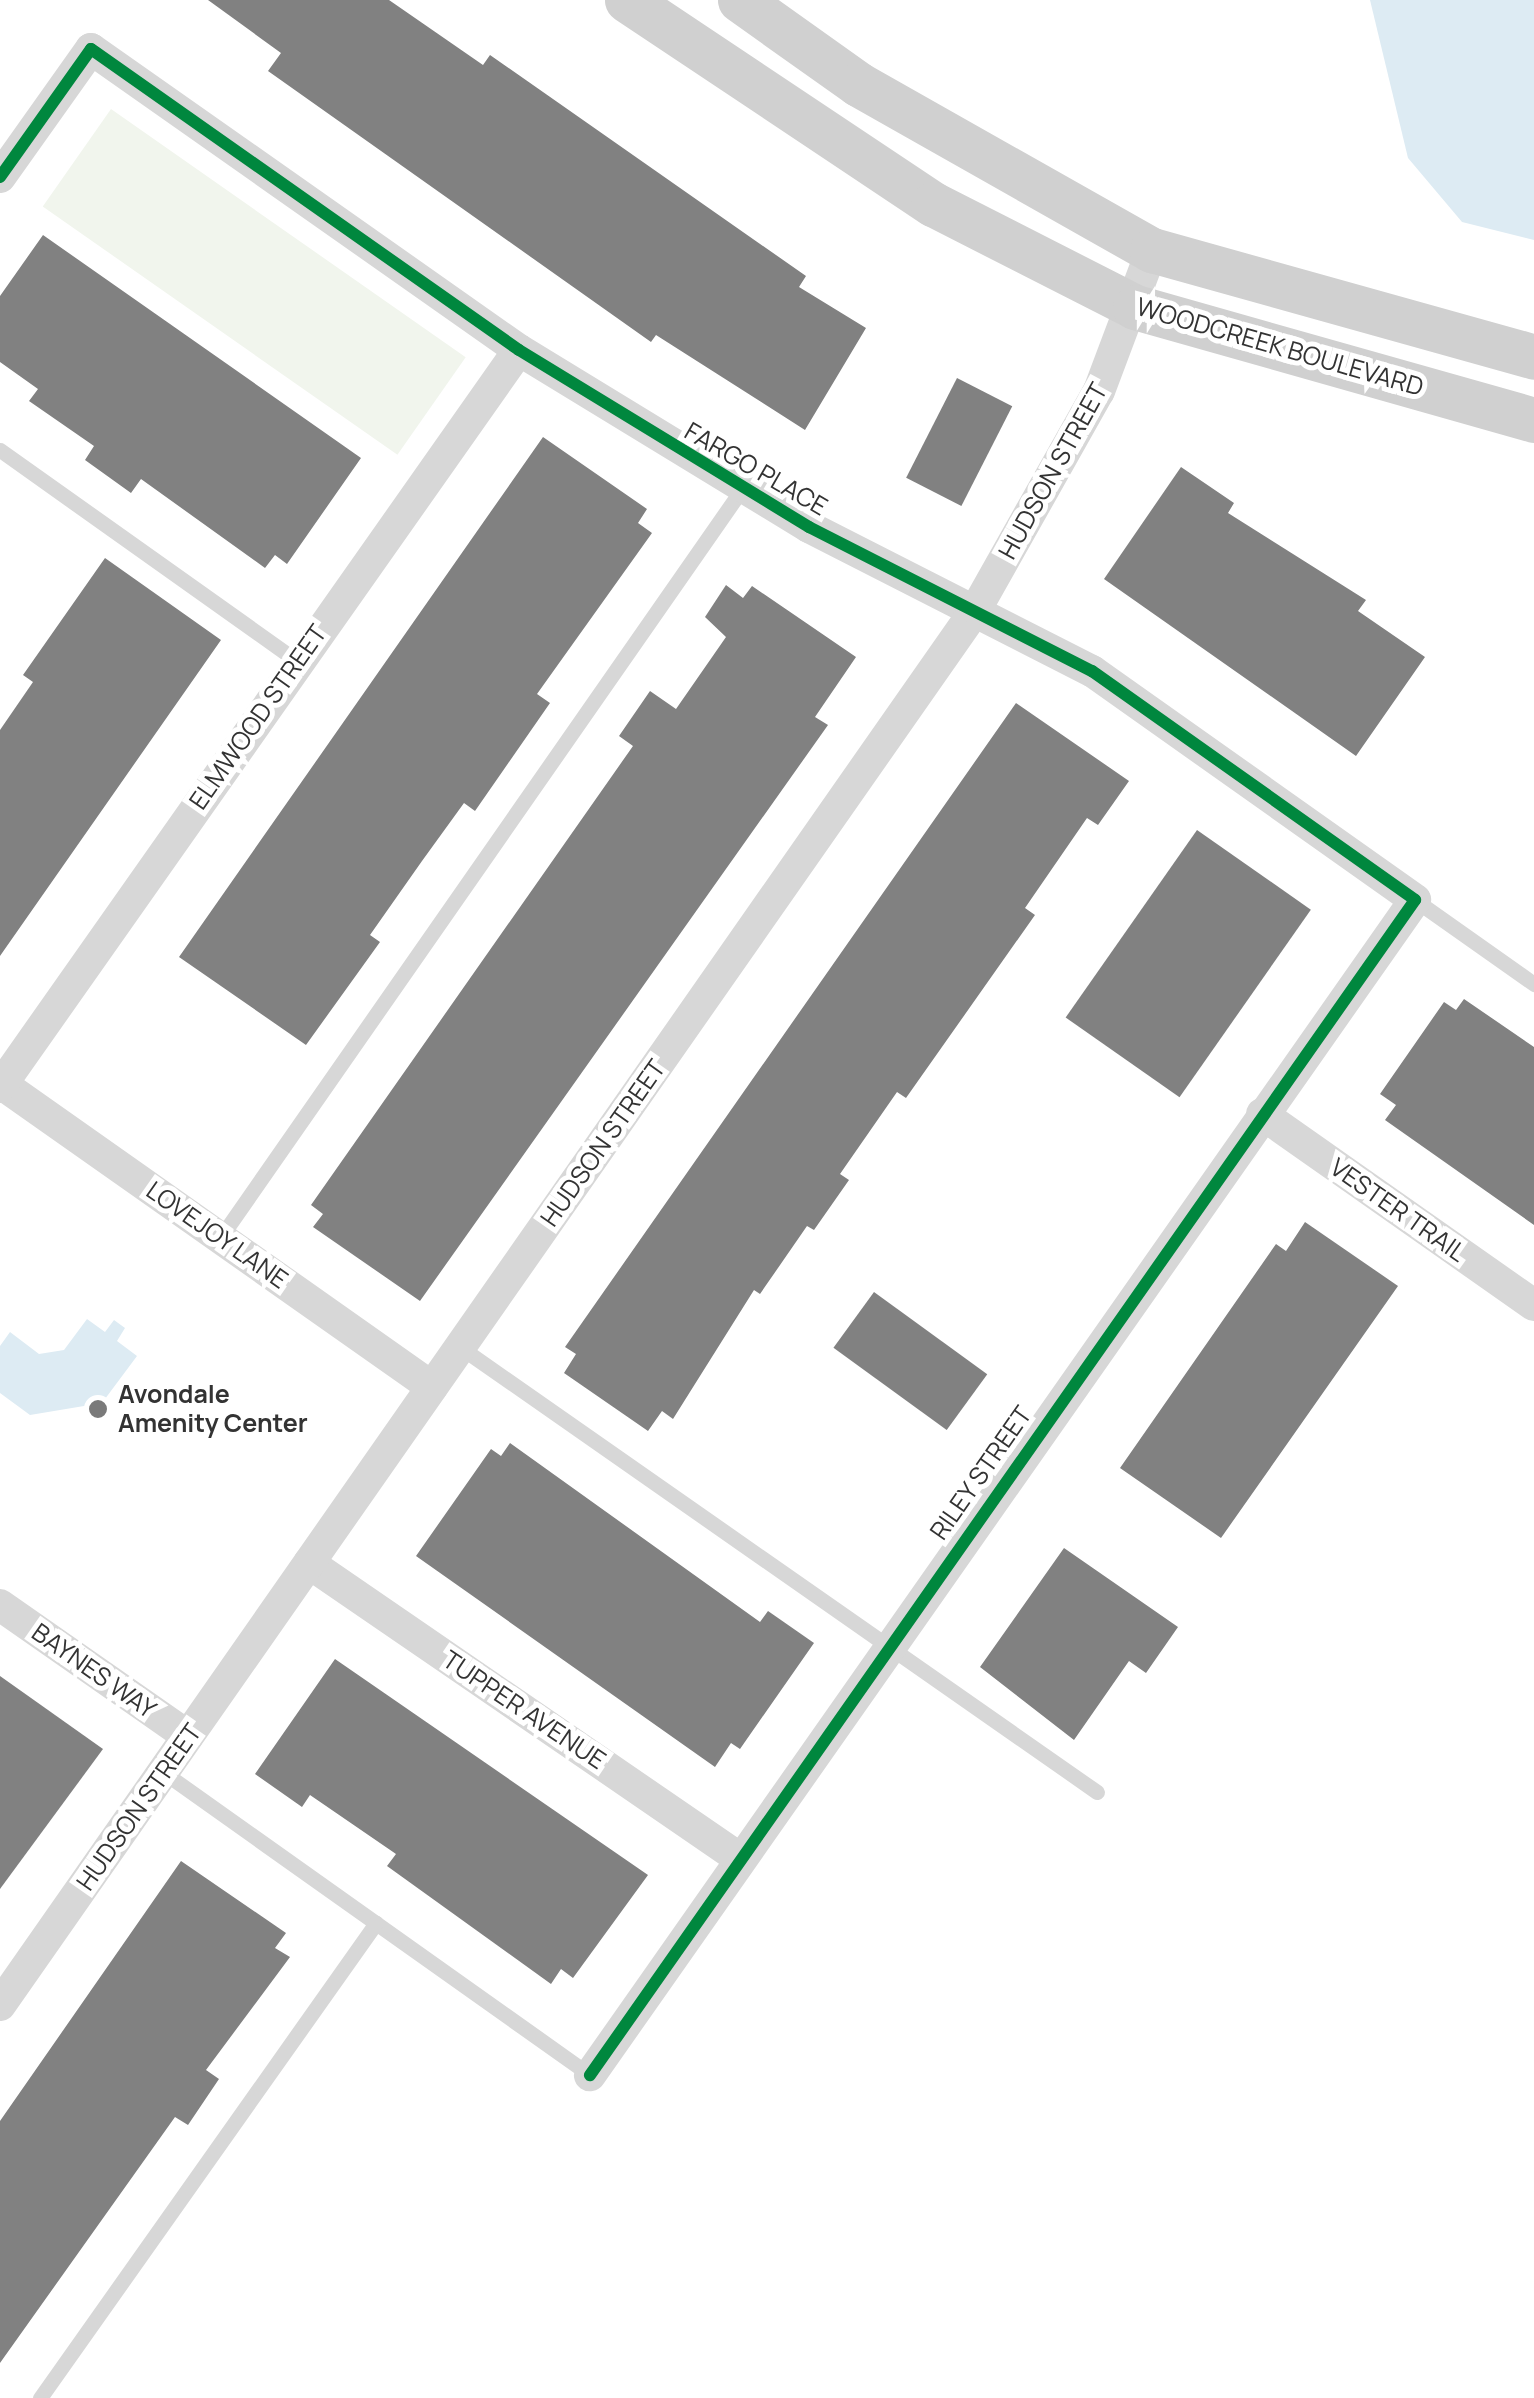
<!DOCTYPE html>
<html>
<head>
<meta charset="utf-8">
<style>
	body { margin:0 }
	#map { position:relative; width:1534px; height:2398px; overflow:hidden; background:#fff; font-family:Manrope,sans-serif }
	div>[style] { position:absolute }
	.green>* { inset:0; background:#f1f5ed; transform-origin:0 0 }
	.water>* { inset:0; background:#ddebf3 }
	.building>* { inset:0; background:#818181; transform-origin:0 0 }
	.lane>* { height:15px; margin:-7.5px; padding:0 7.5px; transform-origin:7.5px; border-radius:7.5px; background:#d7d7d7 }
	.street>* { height:32px; margin:-16px; padding:0 16px; transform-origin:16px; border-radius:16px; background:#d7d7d7 }
	.secondary>* { height:45px; margin:-22.5px; padding:0 22.5px; transform-origin:22.5px; border-radius:22.5px; background:#d0d0d0 }
	.cycleway>* { height:12px; margin:-6px; padding:0 6px; transform-origin:6px; border-radius:6px; background:#00873e }
	.dots>* { width:28px; height:28px; translate:-50% -50%; box-sizing:border-box; border:5px solid #fff; border-radius:50% }
	span { translate:-50% -50%; white-space:nowrap; text-align:center; line-height:1.15; -webkit-text-stroke:10px #fff; paint-order:stroke }
	.street-label { font-size:25px; color:#333 }
	.poi-label { font-size:25px; color:#333; font-weight:700 }
	.left { translate:0 -50%; text-align:left }
</style>
</head>
<body>
<div id="map">
	<div class="green">
		<div style="left:111px;top:109px;width:433px;height:119px;rotate:35deg"></div>
	</div>
	<div class="water">
		<div style="clip-path:polygon(1370px 0,1534px 0,1534px 240px,1462px 222px,1408px 158px)"></div>
		<div style="clip-path:polygon(87px 1319px,105px 1332px,114px 1320px,125px 1328px,117px 1341px,137px 1356px,102px 1403px,30px 1415px,0 1393px,0 1346px,10px 1332px,39px 1354px,64px 1350px)"></div>
	</div>
	<div class="building">
		<div style="clip-path:polygon(208px 0,389px 0,483px 65px,490px 55px,806px 276px,799px 287px,866px 328px,805px 430px,656px 335px,651px 342px,268px 71px,281px 53px)"></div>
		<div style="clip-path:polygon(43px 235px,361px 458px,287px 564px,275px 555px,265px 568px,141px 479px,131px 493px,85px 460px,94px 446px,29px 401px,38px 389px,0 362px,0 296px)"></div>
		<div style="left:957px;top:378px;width:62px;height:112px;rotate:27deg"></div>
		<div style="clip-path:polygon(543px 437px,647px 509px,638px 523px,652px 533px,537px 694px,550px 703px,475px 811px,464px 803px,422px 861px,370px 935px,380px 942px,306px 1045px,179px 957px)"></div>
		<div style="clip-path:polygon(1181px 467px,1234px 503px,1228px 513px,1366px 600px,1358px 611px,1425px 657px,1356px 756px,1104px 579px)"></div>
		<div style="clip-path:polygon(105px 558px,221px 640px,0 956px,0 730px,33px 682px,23px 675px)"></div>
		<div style="clip-path:polygon(726px 585px,743px 598px,752px 586px,856px 657px,815px 717px,828px 725px,420px 1301px,313px 1227px,323px 1214px,311px 1205px,633px 746px,619px 736px,650px 691px,676px 709px,726px 637px,705px 617px)"></div>
		<div style="clip-path:polygon(1016px 703px,1129px 781px,1098px 825px,1087px 818px,1025px 908px,1035px 915px,906px 1098px,897px 1092px,840px 1174px,849px 1180px,814px 1230px,807px 1226px,760px 1294px,754px 1290px,673px 1419px,662px 1411px,648px 1431px,564px 1373px,576px 1354px,565px 1347px)"></div>
		<div style="left:1197px;top:830px;width:139px;height:229px;rotate:35deg"></div>
		<div style="clip-path:polygon(1464px 999px,1534px 1047px,1534px 1225px,1385px 1120px,1396px 1105px,1380px 1094px,1444px 1002px,1456px 1010px)"></div>
		<div style="clip-path:polygon(1305px 1222px,1398px 1286px,1221px 1538px,1120px 1468px,1276px 1244px,1286px 1251px)"></div>
		<div style="left:874px;top:1292px;width:140px;height:69px;rotate:36deg"></div>
		<div style="clip-path:polygon(510px 1443px,760px 1622px,768px 1611px,814px 1643px,740px 1749px,731px 1743px,715px 1767px,416px 1556px,491px 1449px,501px 1456px)"></div>
		<div style="clip-path:polygon(1064px 1548px,1178px 1627px,1146px 1673px,1129px 1661px,1074px 1740px,980px 1667px)"></div>
		<div style="clip-path:polygon(335px 1659px,648px 1875px,573px 1978px,561px 1969px,551px 1984px,387px 1866px,396px 1854px,310px 1795px,302px 1807px,255px 1774px)"></div>
		<div style="clip-path:polygon(0 1676px,103px 1749px,0 1889px)"></div>
		<div style="clip-path:polygon(181px 1861px,286px 1933px,275px 1948px,290px 1957px,206px 2070px,219px 2079px,188px 2125px,175px 2117px,0 2363px,0 2121px)"></div>
	</div>
	<div class="lane">
		<div style="left:0;top:450px;width:364px;rotate:35.4deg"></div>
		<div style="left:1415px;top:900px;width:146px;rotate:35.2deg"></div>
		<div style="left:220px;top:1238px;width:913px;rotate:-55.13deg"></div>
		<div style="left:460px;top:1347px;width:777px;rotate:34.94deg"></div>
		<div style="left:163px;top:1772px;width:524px;rotate:35.36deg"></div>
		<div style="left:40px;top:2398px;width:582px;rotate:-54.73deg"></div>
	</div>
	<div class="street">
		<div style="left:0;top:177px;width:157px;rotate:-54.6deg"></div>
		<div style="left:91px;top:49px;width:523px;rotate:35.12deg"></div>
		<div style="left:519px;top:350px;width:340px;rotate:31.4deg"></div>
		<div style="left:809px;top:527px;width:318px;rotate:27deg"></div>
		<div style="left:1092px;top:671px;width:396px;rotate:35.3deg"></div>
		<div style="left:1415px;top:900px;width:1436px;rotate:125.07deg"></div>
		<div style="left:2px;top:1084px;width:526px;rotate:35.17deg"></div>
		<div style="left:0;top:1087px;width:901px;rotate:-54.85deg"></div>
		<div style="left:1262px;top:1114px;width:332px;rotate:35.1deg"></div>
		<div style="left:309px;top:1563px;width:521px;rotate:34.45deg"></div>
		<div style="left:0;top:1605px;width:229px;rotate:34.9deg"></div>
		<div style="left:0;top:2005px;width:1703px;rotate:-55.04deg"></div>
		<div style="left:976px;top:609px;width:250px;rotate:-60.6deg"></div>
		<div style="left:1099px;top:391px;width:151px;rotate:-69.4deg"></div>
	</div>
	<div class="secondary">
		<div style="left:627px;top:0;width:368px;rotate:33.7deg"></div>
		<div style="left:933px;top:204px;width:227px;rotate:27deg"></div>
		<div style="left:1135px;top:307px;width:415px;rotate:15.8deg"></div>
		<div style="left:740px;top:0;width:145px;rotate:35.4deg"></div>
		<div style="left:858px;top:84px;width:338px;rotate:29.5deg"></div>
		<div style="left:1152px;top:250px;width:397px;rotate:15.6deg"></div>
	</div>
	<div class="cycleway">
		<div style="left:0;top:177px;width:157px;rotate:-54.6deg"></div>
		<div style="left:91px;top:49px;width:523px;rotate:35.12deg"></div>
		<div style="left:519px;top:350px;width:340px;rotate:31.4deg"></div>
		<div style="left:809px;top:527px;width:318px;rotate:27deg"></div>
		<div style="left:1092px;top:671px;width:396px;rotate:35.3deg"></div>
		<div style="left:1415px;top:900px;width:1436px;rotate:125.07deg"></div>
	</div>
	<div class="dots">
		<div style="left:98px;top:1409px;background:#7a7a7a"></div>
	</div>
	<div class="street-label">
		<span style="left:1280px;top:347px;rotate:16deg">WOODCREEK BOULEVARD</span>
		<span style="left:756px;top:469px;rotate:30deg">FARGO PLACE</span>
		<span style="left:1053px;top:471px;rotate:-61deg">HUDSON STREET</span>
		<span style="left:258px;top:717px;rotate:-55deg">ELMWOOD STREET</span>
		<span style="left:603px;top:1143px;rotate:-55deg">HUDSON STREET</span>
		<span style="left:1398px;top:1210px;rotate:35deg">VESTER TRAIL</span>
		<span style="left:217px;top:1235px;rotate:35deg">LOVEJOY LANE</span>
		<span style="left:981px;top:1473px;rotate:-55deg">RILEY STREET</span>
		<span style="left:94px;top:1671px;rotate:35deg">BAYNES WAY</span>
		<span style="left:524px;top:1710px;rotate:34deg">TUPPER AVENUE</span>
		<span style="left:139px;top:1807px;rotate:-55deg">HUDSON STREET</span>
	</div>
	<div class="poi-label">
		<span class="left" style="left:118px;top:1409px">Avondale<br>Amenity Center</span>
	</div>
</div>
</body>
</html>
